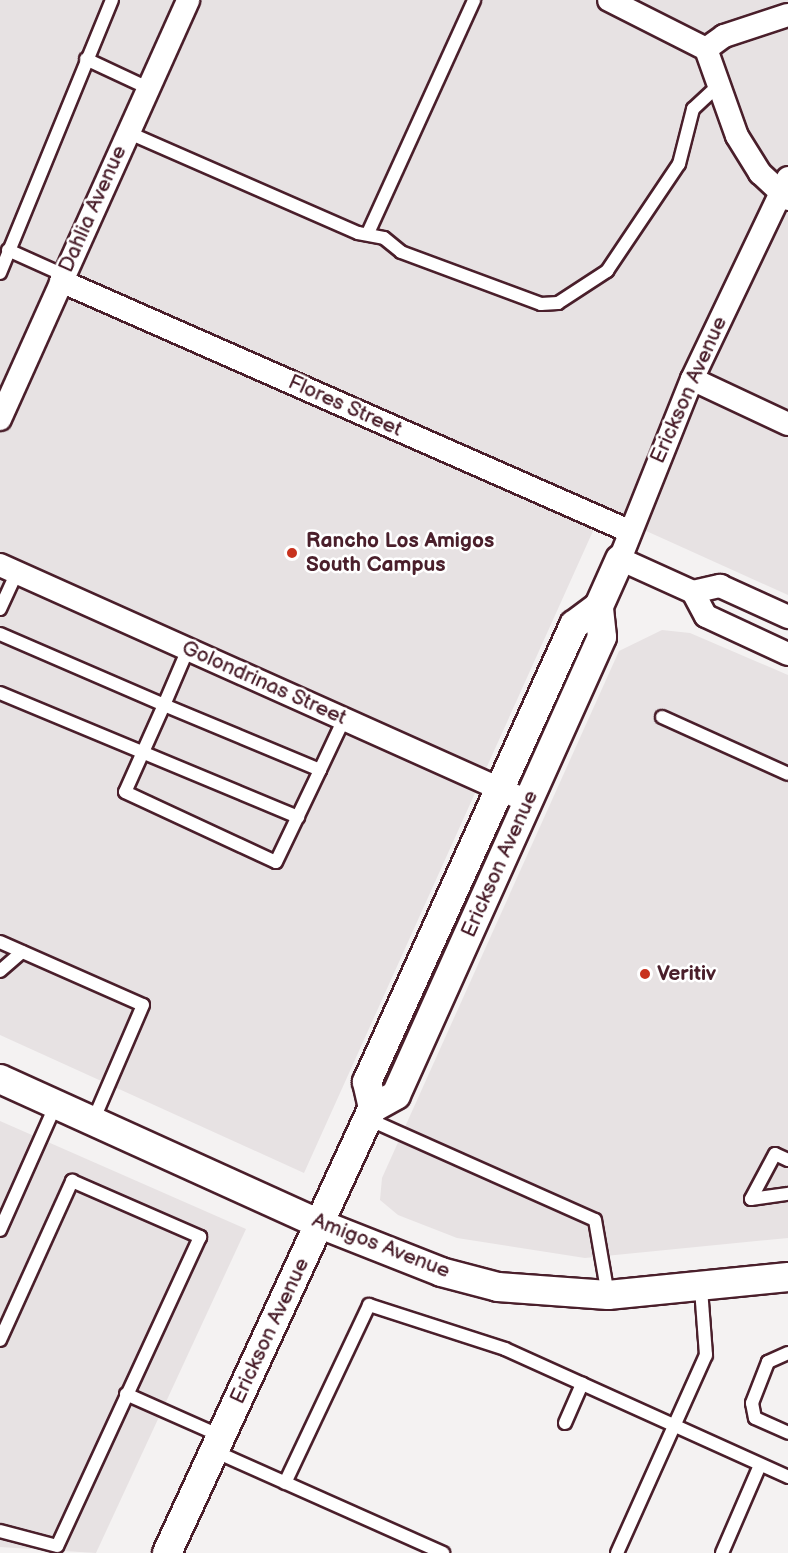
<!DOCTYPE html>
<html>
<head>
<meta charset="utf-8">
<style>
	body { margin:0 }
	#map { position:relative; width:788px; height:1553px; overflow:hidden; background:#f4f2f2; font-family:"Balsamiq Sans",sans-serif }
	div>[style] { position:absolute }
	.built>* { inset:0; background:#e7e2e3 }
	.roads { filter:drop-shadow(2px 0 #4a1f2b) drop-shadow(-2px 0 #4a1f2b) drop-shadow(0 2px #4a1f2b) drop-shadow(0 -2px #4a1f2b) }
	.service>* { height:12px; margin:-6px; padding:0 6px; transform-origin:6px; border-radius:6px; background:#fff }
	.minor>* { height:22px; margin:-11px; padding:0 11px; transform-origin:11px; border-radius:11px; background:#fff }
	.tertiary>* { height:28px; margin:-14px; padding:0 14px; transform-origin:14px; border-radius:14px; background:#fff }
	.dots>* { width:16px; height:16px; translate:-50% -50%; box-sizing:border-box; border:3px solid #fff; border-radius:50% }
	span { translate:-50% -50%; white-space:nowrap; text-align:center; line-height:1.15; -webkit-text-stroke:5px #fff; paint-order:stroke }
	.street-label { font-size:21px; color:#4a1f2b }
	.poi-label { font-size:21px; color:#4a1f2b; font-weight:700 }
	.left { translate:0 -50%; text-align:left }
</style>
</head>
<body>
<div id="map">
	<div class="built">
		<div style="clip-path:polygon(0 0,788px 0,788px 595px,602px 511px,304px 1173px,0 1035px)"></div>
		<div style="clip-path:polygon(662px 630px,690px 633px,788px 675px,788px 1238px,585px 1258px,457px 1238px,398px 1215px,380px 1200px,382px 1178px,619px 651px)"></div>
		<div style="clip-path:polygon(0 1121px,246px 1229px,96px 1553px,0 1547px)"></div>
	</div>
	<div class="roads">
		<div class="service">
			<div style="left:86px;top:59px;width:68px;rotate:25.1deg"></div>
			<div style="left:127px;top:132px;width:252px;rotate:23.6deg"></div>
			<div style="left:358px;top:233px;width:26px;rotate:11deg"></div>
			<div style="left:384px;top:238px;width:22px;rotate:39deg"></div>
			<div style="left:401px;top:252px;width:149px;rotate:20.4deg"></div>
			<div style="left:541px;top:304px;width:17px;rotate:-3deg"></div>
			<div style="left:558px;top:303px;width:59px;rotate:-33.1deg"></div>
			<div style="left:607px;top:271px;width:129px;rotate:-56.1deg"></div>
			<div style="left:679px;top:164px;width:57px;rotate:-75.7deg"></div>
			<div style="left:693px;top:109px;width:35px;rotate:-43deg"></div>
			<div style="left:368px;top:233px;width:256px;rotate:-65.5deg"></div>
			<div style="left:8px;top:250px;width:61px;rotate:24.1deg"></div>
			<div style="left:0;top:273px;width:295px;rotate:-67.7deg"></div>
			<div style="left:0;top:609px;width:41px;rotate:-65.3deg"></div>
			<div style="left:0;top:634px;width:179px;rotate:23.4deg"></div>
			<div style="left:164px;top:705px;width:95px;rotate:114.1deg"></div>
			<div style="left:125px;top:792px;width:166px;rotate:24.9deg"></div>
			<div style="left:276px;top:862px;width:102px;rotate:-64.4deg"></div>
			<div style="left:188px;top:649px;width:61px;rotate:113.2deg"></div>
			<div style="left:164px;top:705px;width:169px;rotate:22.6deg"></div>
			<div style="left:320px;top:770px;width:56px;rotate:-64.8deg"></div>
			<div style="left:0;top:693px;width:323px;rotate:22.6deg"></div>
			<div style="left:662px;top:717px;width:138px;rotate:24.3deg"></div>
			<div style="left:0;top:942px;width:156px;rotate:23.8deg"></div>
			<div style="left:143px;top:1005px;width:126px;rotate:113.3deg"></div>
			<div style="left:0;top:971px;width:29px;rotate:-41deg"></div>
			<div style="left:368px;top:1119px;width:248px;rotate:24deg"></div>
			<div style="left:595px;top:1220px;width:76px;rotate:80.2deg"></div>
			<div style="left:788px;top:1160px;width:14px;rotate:-155deg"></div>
			<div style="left:775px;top:1154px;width:51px;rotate:118.1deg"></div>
			<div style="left:751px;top:1199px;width:37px;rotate:-8deg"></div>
			<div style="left:0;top:1230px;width:138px;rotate:-66deg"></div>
			<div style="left:0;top:1340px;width:175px;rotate:-65.6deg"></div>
			<div style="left:72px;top:1181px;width:140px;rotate:23.6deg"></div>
			<div style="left:200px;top:1237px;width:340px;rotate:114.8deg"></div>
			<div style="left:57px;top:1546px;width:59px;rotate:-165.3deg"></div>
			<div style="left:788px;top:1353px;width:22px;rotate:156deg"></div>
			<div style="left:768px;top:1362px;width:44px;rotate:111.3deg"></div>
			<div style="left:752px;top:1403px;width:15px;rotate:79deg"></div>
			<div style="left:755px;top:1418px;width:36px;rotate:24deg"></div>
			<div style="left:126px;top:1394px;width:104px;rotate:23.9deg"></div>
			<div style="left:565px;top:1423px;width:43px;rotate:-66.4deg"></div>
			<div style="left:214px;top:1451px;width:251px;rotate:24deg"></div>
			<div style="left:285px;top:1483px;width:197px;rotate:-64.7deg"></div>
			<div style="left:369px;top:1305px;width:143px;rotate:17.9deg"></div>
			<div style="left:505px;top:1349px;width:311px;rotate:24.3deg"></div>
			<div style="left:617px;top:1553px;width:217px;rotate:-65.8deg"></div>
			<div style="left:706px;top:1355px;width:66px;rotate:-94.3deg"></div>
			<div style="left:722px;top:1553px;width:96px;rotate:-66.6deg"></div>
		</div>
		<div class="minor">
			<div style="left:609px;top:0;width:109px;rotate:26.8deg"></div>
			<div style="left:706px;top:49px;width:92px;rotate:70.4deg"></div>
			<div style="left:737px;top:136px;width:44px;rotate:58.1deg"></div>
			<div style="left:760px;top:173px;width:38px;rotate:43deg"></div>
			<div style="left:706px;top:49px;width:22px;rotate:-36deg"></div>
			<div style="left:724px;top:36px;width:67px;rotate:-18.2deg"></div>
			<div style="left:788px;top:178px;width:223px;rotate:115.5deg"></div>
			<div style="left:692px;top:379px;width:194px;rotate:111.8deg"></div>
			<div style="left:620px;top:559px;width:80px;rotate:24.3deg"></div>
			<div style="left:693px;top:592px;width:28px;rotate:-13deg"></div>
			<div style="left:720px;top:586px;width:75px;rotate:24.5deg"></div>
			<div style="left:61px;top:281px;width:621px;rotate:23.76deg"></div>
			<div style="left:692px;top:379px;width:106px;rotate:25.1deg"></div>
			<div style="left:0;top:419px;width:459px;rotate:-65.8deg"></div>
			<div style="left:0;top:565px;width:580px;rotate:24.13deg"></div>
			<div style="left:693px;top:592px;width:27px;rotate:62deg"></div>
			<div style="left:706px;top:616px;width:90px;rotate:24.9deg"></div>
		</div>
		<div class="tertiary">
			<div style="left:0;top:1079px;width:351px;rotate:24.4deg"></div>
			<div style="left:320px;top:1224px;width:130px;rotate:21.6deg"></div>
			<div style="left:441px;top:1272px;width:59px;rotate:14.7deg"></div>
			<div style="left:498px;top:1287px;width:110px;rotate:4.2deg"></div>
			<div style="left:608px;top:1295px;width:181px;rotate:-5.7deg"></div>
			<div style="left:373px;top:1108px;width:27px;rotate:-103deg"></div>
			<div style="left:367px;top:1082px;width:502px;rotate:-65.63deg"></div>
			<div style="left:574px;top:625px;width:31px;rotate:-37deg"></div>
			<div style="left:599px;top:606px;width:51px;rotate:-65.9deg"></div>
			<div style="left:167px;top:1553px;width:490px;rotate:-65.2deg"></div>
			<div style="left:373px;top:1108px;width:26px;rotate:-29deg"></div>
			<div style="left:396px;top:1095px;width:502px;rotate:-65.78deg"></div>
			<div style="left:602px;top:637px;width:31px;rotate:-96deg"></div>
		</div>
	</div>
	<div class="dots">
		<div style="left:292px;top:553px;background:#c8321e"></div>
		<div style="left:645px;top:974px;background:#c8321e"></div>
	</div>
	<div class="street-label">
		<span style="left:93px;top:209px;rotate:-66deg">Dahlia Avenue</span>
		<span style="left:689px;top:390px;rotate:-66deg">Erickson Avenue</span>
		<span style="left:345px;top:406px;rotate:24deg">Flores Street</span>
		<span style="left:264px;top:683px;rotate:24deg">Golondrinas Street</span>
		<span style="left:500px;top:864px;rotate:-66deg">Erickson Avenue</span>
		<span style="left:381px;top:1246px;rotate:21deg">Amigos Avenue</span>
		<span style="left:270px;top:1331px;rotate:-65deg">Erickson Avenue</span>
	</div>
	<div class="poi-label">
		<span class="left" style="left:306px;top:553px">Rancho Los Amigos<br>South Campus</span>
		<span class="left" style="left:657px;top:974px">Veritiv</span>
	</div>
</div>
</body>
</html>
